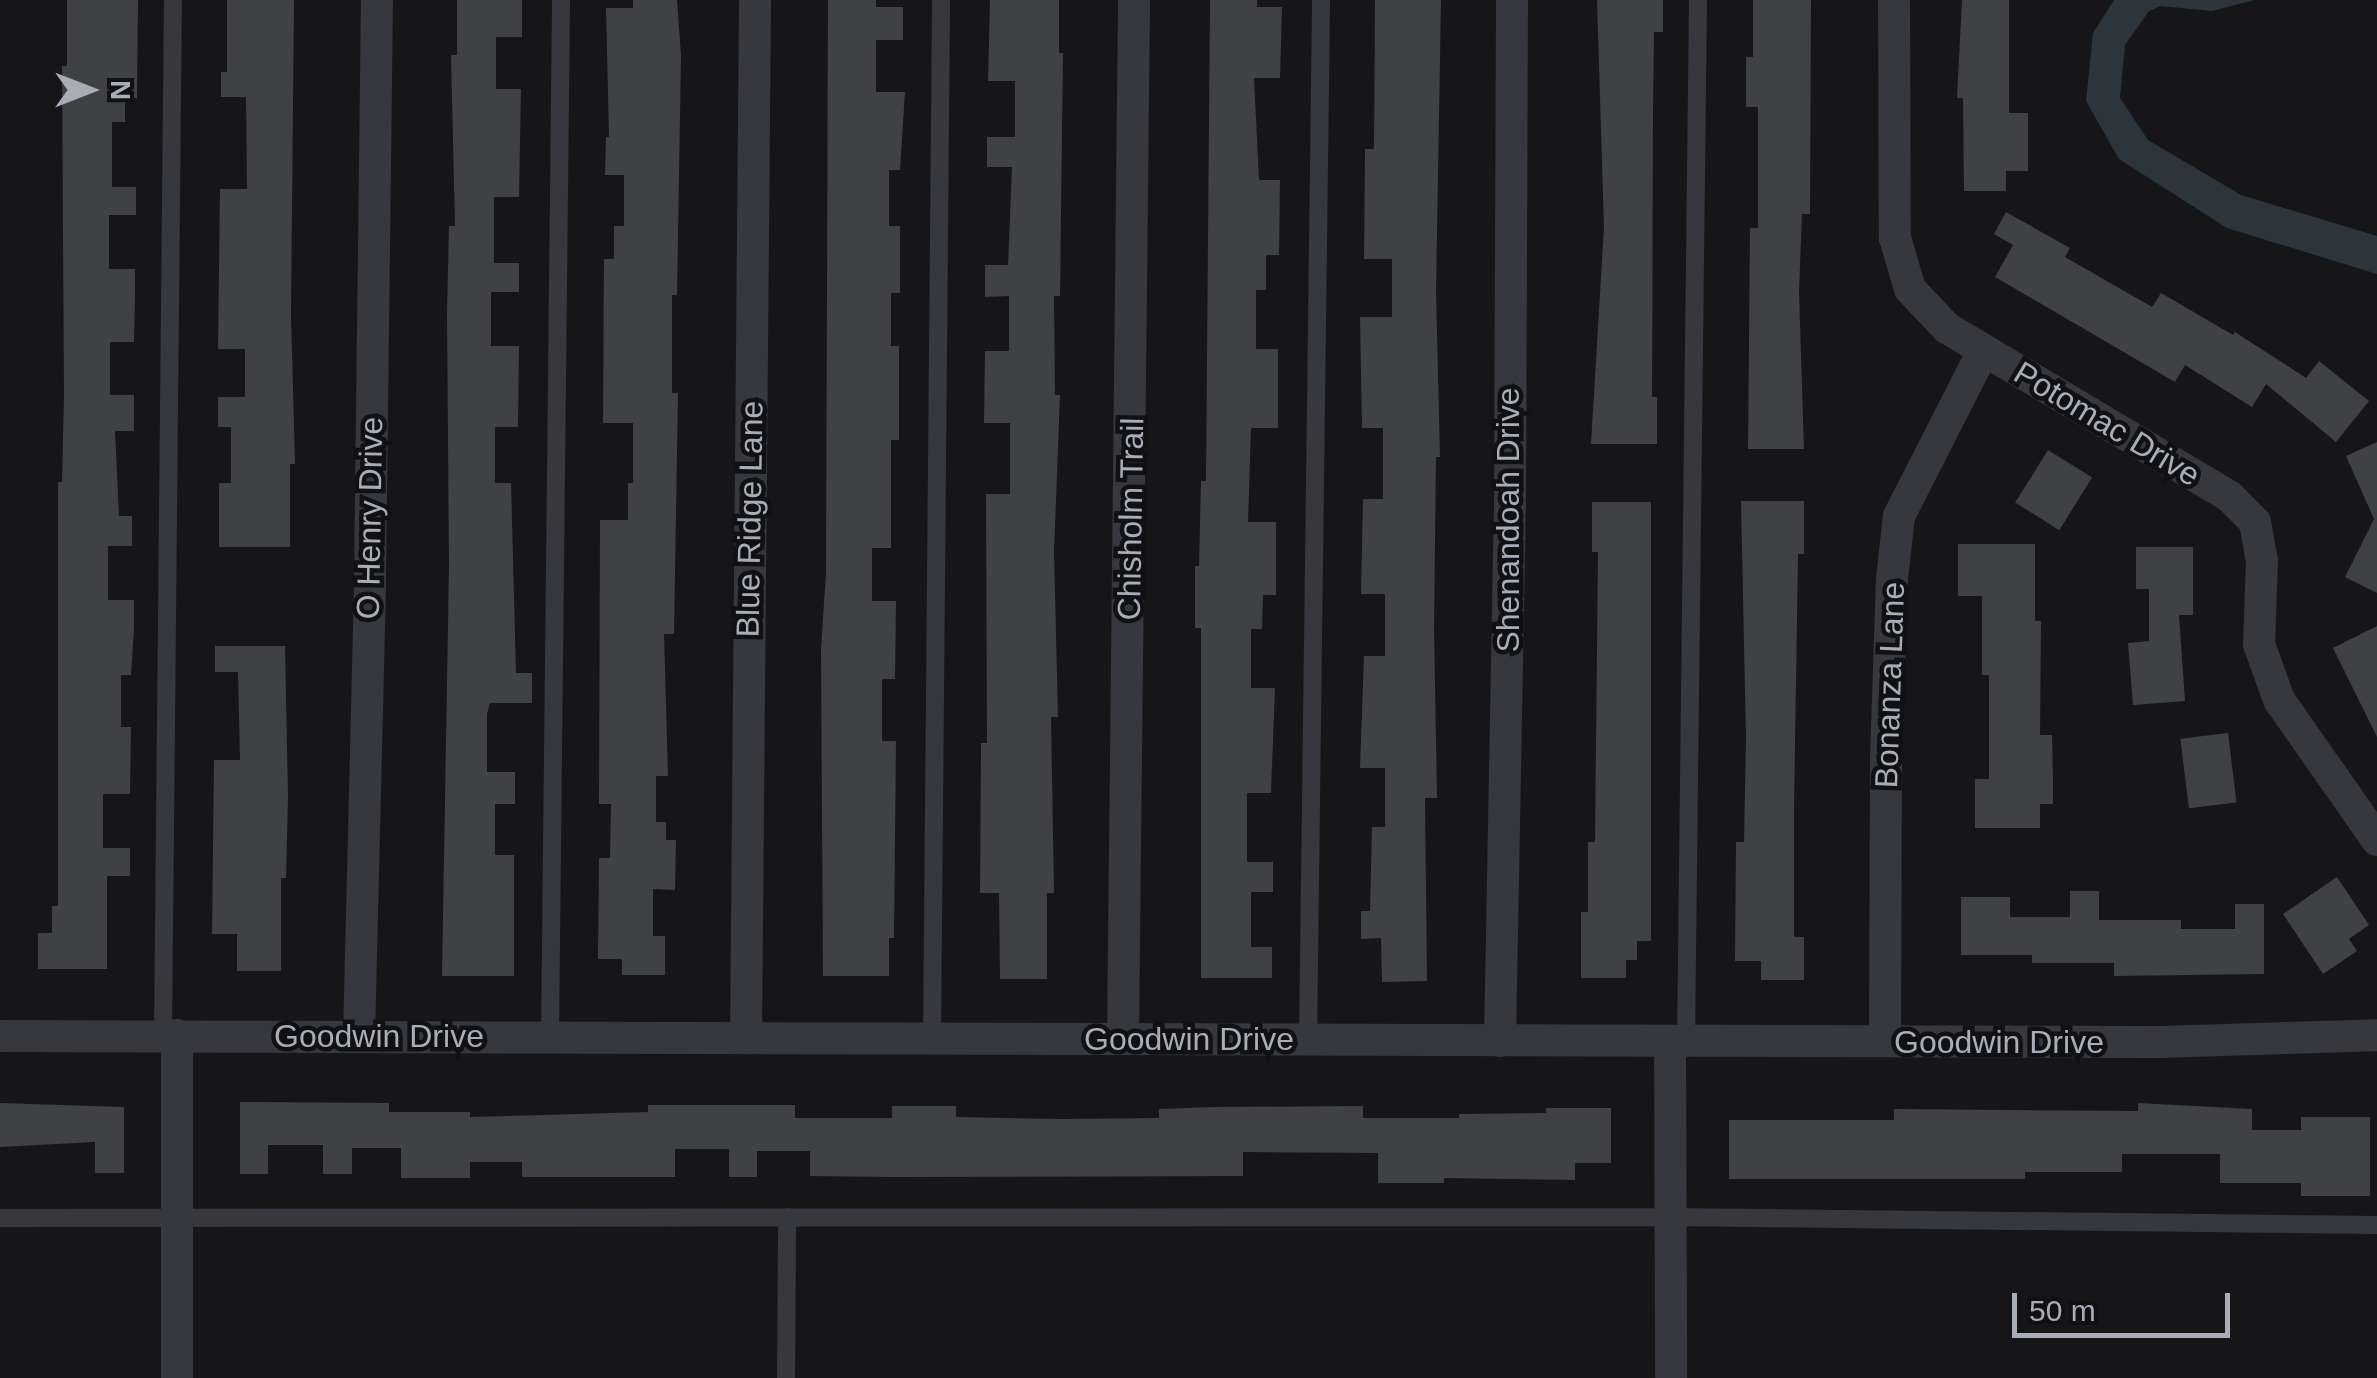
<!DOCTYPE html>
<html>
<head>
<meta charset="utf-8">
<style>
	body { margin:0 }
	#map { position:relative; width:2377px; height:1378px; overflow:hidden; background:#161618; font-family:Helvetica,sans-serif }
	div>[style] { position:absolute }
	.water>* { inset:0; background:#2c353c }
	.building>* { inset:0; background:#404145; transform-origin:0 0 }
	.lane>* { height:18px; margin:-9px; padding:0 9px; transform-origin:9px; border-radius:9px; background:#37383d }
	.street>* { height:32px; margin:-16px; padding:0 16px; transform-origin:16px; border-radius:16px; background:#37383d }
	span { translate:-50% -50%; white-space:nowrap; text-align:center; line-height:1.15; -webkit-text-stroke:9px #111113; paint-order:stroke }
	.street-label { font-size:32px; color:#a8adb8 }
	.north { position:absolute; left:40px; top:40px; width:100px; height:100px; -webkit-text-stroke:8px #111113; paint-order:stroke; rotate:90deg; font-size:28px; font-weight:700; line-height:40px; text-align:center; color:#a8adb8 }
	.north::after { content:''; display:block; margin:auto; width:35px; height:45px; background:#a8adb8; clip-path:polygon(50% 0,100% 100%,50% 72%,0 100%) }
	.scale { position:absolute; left:2012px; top:1293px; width:218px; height:45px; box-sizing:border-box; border:5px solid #a8adb8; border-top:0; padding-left:12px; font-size:30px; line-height:35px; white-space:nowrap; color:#a8adb8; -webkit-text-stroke:8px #111113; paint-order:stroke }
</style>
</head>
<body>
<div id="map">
	<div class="water">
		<div style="clip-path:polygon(2114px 0,2254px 0,2212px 11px,2161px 6px,2149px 11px,2125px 45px,2120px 98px,2148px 140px,2241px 195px,2377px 236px,2377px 274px,2227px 228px,2119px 159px,2086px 101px,2093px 33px)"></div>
	</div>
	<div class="building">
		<div style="clip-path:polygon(67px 0,138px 0,137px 98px,125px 98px,125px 122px,112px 122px,112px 187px,136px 187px,136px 215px,109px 215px,109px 269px,135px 269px,135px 297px,134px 342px,110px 342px,110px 395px,134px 395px,134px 431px,115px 431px,119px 516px,132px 516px,132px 546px,108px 546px,108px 600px,134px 600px,134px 628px,131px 675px,121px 675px,121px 727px,131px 727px,130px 794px,103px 794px,103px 848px,130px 848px,130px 876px,107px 876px,107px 969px,38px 969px,38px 933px,52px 933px,52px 906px,58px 906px,58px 482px,62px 482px,64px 395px,62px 66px,67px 66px)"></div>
		<div style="clip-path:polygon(227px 0,294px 0,291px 315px,295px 464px,290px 464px,290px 547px,219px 547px,219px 483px,231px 483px,231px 427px,218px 427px,218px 397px,245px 397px,245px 349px,218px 349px,220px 189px,247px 189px,246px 97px,221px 97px,221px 72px,227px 72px)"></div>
		<div style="clip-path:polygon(457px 0,522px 0,522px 37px,496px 37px,496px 89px,521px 89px,519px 197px,494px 197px,494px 263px,519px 263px,519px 292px,491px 292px,491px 346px,519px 346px,518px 427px,495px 427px,495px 483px,511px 483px,516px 673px,532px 673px,532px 703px,490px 703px,487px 714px,487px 772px,515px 772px,515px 804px,495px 804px,495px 855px,514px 855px,514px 976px,442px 976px,449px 565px,447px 313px,449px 226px,455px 226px,451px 55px,457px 55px)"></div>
		<div style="clip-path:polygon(633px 0,677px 0,681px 56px,677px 295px,672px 295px,672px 393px,678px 393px,674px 634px,664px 634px,668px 776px,656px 776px,656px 822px,666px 822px,666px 840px,676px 840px,675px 890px,653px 889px,653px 936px,665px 936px,665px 975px,622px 975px,622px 959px,598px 959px,599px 858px,610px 858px,611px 804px,599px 804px,600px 520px,628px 520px,628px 483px,633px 483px,633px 423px,603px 423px,604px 259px,614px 259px,614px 226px,624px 226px,624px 175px,605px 175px,606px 137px,609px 137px,606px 8px,633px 8px)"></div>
		<div style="clip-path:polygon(828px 0,876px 0,876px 7px,903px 7px,903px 40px,876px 40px,876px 92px,905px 92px,900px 170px,889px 170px,889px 226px,900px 226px,900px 293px,891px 293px,891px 346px,899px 346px,899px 440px,891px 440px,891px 548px,872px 548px,872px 601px,896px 601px,895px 679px,882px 679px,882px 741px,896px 741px,894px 938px,889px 938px,889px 976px,823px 976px,821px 650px,826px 572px)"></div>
		<div style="clip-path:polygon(990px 0,1059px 0,1059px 53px,1063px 53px,1060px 296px,1054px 296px,1055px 395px,1060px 395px,1054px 552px,1058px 717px,1051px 717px,1054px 893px,1047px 893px,1047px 979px,1000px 979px,999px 893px,980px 893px,981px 743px,987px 743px,986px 494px,1010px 494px,1010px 423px,984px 423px,985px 351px,1009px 351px,1009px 296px,985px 297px,985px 265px,1008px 265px,1012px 167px,987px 167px,987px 137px,1015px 137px,1015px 81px,988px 81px)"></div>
		<div style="clip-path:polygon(1210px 0,1257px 0,1257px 7px,1282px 7px,1280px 78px,1254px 78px,1259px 180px,1280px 180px,1279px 255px,1266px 255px,1266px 290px,1256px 290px,1256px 349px,1278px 349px,1278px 428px,1251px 428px,1248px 522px,1276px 522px,1276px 595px,1263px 595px,1262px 629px,1251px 629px,1251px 688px,1275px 688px,1271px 793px,1247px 793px,1247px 862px,1273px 862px,1273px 892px,1251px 892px,1251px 947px,1272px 947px,1272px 978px,1201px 978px,1201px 628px,1195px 628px,1195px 566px,1199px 566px,1201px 481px,1206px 481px)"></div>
		<div style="clip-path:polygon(1375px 0,1441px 0,1436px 291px,1440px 457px,1436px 457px,1434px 629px,1437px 798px,1425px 798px,1427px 981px,1382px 982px,1381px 938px,1361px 939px,1361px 911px,1370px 911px,1372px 827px,1385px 827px,1385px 768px,1360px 768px,1364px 656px,1385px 656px,1385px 594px,1361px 594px,1363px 499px,1383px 499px,1383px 428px,1362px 428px,1360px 317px,1392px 317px,1392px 259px,1364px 259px,1365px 149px,1374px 149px)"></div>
		<div style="clip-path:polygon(1597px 0,1663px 0,1663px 32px,1654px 32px,1653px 113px,1652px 397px,1657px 397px,1657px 444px,1591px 444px,1604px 227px)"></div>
		<div style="clip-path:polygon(1753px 0,1811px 0,1810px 214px,1802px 214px,1799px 292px,1804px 449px,1748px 449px,1750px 228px,1758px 228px,1758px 107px,1746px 107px,1746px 57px,1753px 57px)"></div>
		<div style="clip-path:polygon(1962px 0,2009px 0,2009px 113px,2028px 113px,2028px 171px,2006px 171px,2006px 191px,1964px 191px,1963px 98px,1957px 98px)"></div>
		<div style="clip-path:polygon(2006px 212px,2070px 248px,2065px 257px,2152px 307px,2161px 293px,2233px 335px,2235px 332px,2306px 378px,2319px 361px,2369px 401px,2336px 442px,2266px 384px,2252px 407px,2185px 365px,2175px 382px,1995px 277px,2013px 245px,1994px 234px)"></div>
		<div style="clip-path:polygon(2377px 442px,2377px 593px,2345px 577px,2374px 519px,2346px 456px)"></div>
		<div style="left:2048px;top:450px;width:52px;height:62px;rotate:32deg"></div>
		<div style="clip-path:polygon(1741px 501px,1804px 501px,1804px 554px,1798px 554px,1794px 809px,1794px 937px,1804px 937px,1804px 980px,1761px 980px,1761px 961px,1735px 961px,1736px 842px,1744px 842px,1746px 738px)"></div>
		<div style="clip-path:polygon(1592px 502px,1651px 502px,1651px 941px,1637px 941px,1637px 960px,1626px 960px,1626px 978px,1581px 978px,1581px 912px,1588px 912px,1588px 842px,1595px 842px,1598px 552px,1592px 552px)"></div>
		<div style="clip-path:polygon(1958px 544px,2035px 544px,2035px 621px,2041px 621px,2040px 735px,2052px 735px,2053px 779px,2053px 804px,2040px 804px,2040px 828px,1975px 828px,1975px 779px,1989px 779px,1989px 675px,1982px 675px,1982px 596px,1958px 596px)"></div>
		<div style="clip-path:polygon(2136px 547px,2193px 547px,2193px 615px,2179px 615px,2185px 701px,2133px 705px,2128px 643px,2149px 641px,2149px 589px,2136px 589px)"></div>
		<div style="clip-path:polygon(2377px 626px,2377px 737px,2333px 648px)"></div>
		<div style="clip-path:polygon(215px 646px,285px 646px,288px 797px,286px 878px,281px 878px,281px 971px,237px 971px,237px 934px,212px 934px,214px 760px,240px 760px,238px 672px,215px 672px)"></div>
		<div style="left:2228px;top:733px;width:70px;height:48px;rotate:83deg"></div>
		<div style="clip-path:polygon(2337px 877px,2369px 925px,2349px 939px,2357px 951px,2323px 974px,2283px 914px)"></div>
		<div style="clip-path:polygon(2070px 891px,2099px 891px,2099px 920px,2181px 920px,2181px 929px,2235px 929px,2235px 904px,2264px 904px,2264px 974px,2114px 976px,2114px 963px,2032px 963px,2032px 955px,1961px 955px,1961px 897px,2010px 897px,2010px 917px,2070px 917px)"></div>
		<div style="clip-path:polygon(240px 1102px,389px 1103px,389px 1112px,470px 1112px,470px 1117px,648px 1112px,648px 1105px,795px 1105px,795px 1118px,892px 1118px,892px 1106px,956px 1106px,956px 1117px,1061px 1119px,1159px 1118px,1159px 1109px,1215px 1107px,1363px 1106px,1363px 1118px,1459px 1118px,1459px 1114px,1546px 1113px,1546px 1108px,1611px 1108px,1611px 1163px,1575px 1163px,1575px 1180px,1444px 1178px,1444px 1183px,1378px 1183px,1378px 1153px,1243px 1152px,1243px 1176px,892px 1177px,810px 1176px,810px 1151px,757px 1151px,757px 1177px,729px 1177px,729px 1149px,675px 1149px,675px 1177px,522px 1177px,522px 1162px,470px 1162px,470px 1178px,401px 1178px,401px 1148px,352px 1148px,352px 1174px,323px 1174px,323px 1145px,268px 1145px,268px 1174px,240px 1174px)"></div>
		<div style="clip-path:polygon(0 1103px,124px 1107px,124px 1173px,95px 1173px,95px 1142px,0 1147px)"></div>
		<div style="clip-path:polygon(2138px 1103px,2252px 1109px,2252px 1130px,2301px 1130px,2301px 1117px,2370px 1117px,2370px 1196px,2301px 1196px,2301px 1183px,2220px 1183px,2220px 1154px,2122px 1154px,2122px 1172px,2025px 1172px,2025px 1179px,1729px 1179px,1729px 1120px,1894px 1120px,1894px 1109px,2138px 1111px)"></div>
	</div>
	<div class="lane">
		<div style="left:163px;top:1035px;width:1035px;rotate:-89.45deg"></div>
		<div style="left:550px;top:1037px;width:1037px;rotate:-89.39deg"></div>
		<div style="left:932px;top:1038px;width:1038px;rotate:-89.5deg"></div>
		<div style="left:1308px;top:1040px;width:1040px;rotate:-89.28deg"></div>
		<div style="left:1686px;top:1042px;width:1042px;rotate:-89.34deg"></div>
		<div style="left:0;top:1218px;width:1670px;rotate:-0.03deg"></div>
		<div style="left:1670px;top:1217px;width:707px;rotate:0.65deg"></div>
		<div style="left:786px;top:1378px;width:161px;rotate:-89.6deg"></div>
	</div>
	<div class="street">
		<div style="left:1894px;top:0;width:238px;rotate:89.8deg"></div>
		<div style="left:1895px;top:238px;width:53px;rotate:73.6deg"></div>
		<div style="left:1910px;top:289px;width:54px;rotate:46.5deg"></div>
		<div style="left:1947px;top:328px;width:330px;rotate:30.8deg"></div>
		<div style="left:2230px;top:497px;width:35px;rotate:45deg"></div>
		<div style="left:2255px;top:522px;width:39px;rotate:80deg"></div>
		<div style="left:2262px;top:560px;width:84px;rotate:92deg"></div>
		<div style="left:2259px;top:644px;width:59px;rotate:70.3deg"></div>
		<div style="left:2279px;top:700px;width:171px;rotate:55deg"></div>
		<div style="left:177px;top:1035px;width:343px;rotate:90deg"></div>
		<div style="left:0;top:1036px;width:2160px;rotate:0.16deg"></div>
		<div style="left:2160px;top:1042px;width:217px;rotate:-1.8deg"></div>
		<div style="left:359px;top:1037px;width:458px;rotate:-88.6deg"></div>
		<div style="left:370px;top:579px;width:579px;rotate:-89.31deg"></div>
		<div style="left:746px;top:1037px;width:1037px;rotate:-89.5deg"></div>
		<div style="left:1123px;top:1038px;width:1038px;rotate:-89.39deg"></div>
		<div style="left:1500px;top:1041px;width:539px;rotate:-88.94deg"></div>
		<div style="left:1510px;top:502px;width:502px;rotate:-89.77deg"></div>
		<div style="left:1885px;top:1041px;width:283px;rotate:-89.8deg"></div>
		<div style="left:1886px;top:758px;width:179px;rotate:-88.1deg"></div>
		<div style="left:1892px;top:579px;width:63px;rotate:-83.7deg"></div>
		<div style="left:1899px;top:516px;width:185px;rotate:-63deg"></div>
		<div style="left:1670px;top:1042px;width:336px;rotate:89.8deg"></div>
	</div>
	<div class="street-label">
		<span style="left:2107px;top:424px;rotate:31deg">Potomac Drive</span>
		<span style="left:370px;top:518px;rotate:-89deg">O Henry Drive</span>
		<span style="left:750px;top:519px;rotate:-89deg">Blue Ridge Lane</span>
		<span style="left:1131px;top:519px;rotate:-89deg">Chisholm Trail</span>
		<span style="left:1508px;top:520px;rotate:-90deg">Shenandoah Drive</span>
		<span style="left:1890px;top:685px;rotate:-88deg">Bonanza Lane</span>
		<span style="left:379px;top:1036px">Goodwin Drive</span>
		<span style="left:1189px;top:1039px">Goodwin Drive</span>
		<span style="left:1999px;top:1042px">Goodwin Drive</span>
	</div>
	<div class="north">N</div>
	<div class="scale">50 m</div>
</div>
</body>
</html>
